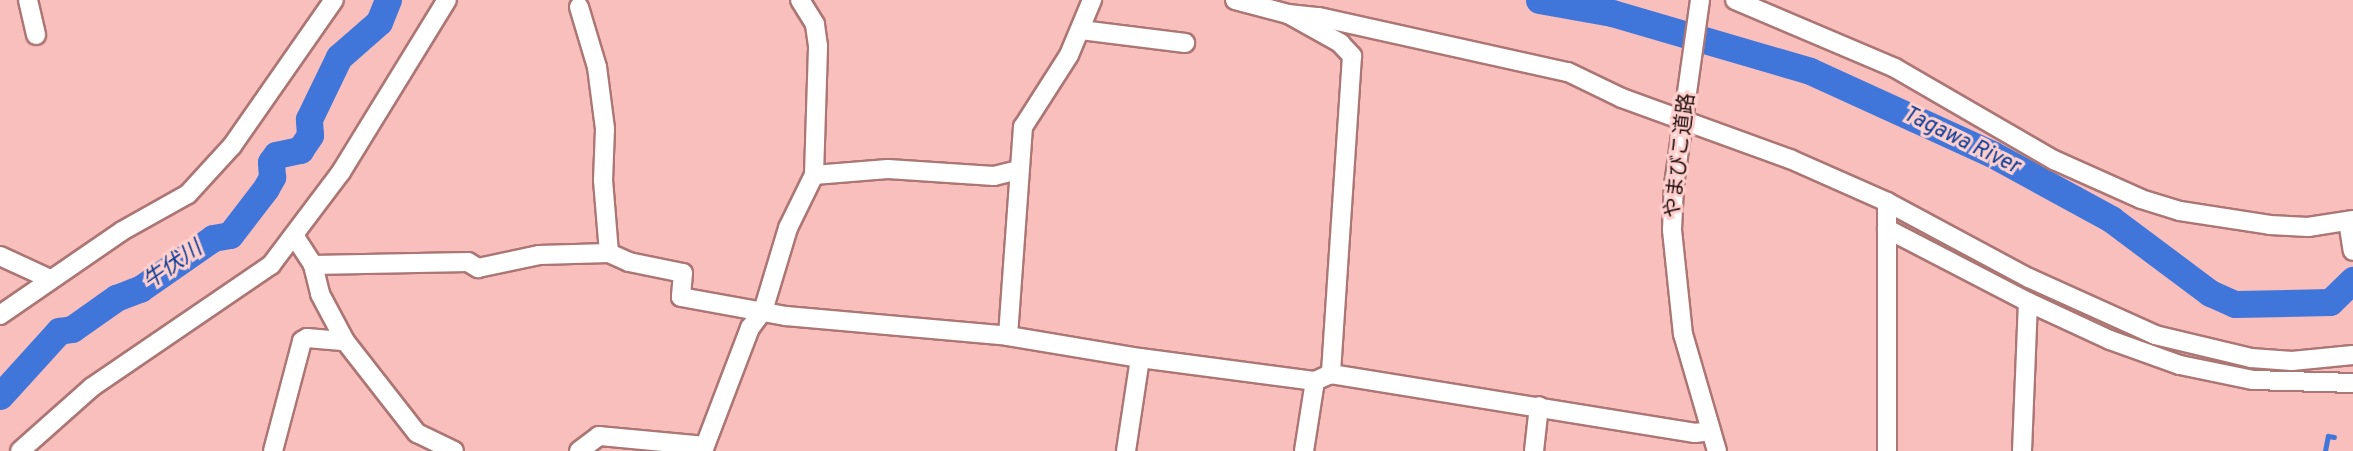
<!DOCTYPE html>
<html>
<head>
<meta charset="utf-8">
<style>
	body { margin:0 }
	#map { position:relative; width:2353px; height:451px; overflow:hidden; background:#f9bfbd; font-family:Overpass,"Noto Sans JP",sans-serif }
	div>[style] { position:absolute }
	.stream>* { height:4.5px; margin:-2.25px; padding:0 2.25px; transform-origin:2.25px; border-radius:2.25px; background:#4076da }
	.river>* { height:27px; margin:-13.5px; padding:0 13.5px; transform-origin:13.5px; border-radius:13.5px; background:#4076da }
	.roads { filter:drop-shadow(2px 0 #ab7674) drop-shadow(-2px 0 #ab7674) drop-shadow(0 2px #ab7674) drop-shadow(0 -2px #ab7674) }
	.minor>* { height:18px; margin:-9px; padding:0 9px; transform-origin:9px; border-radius:9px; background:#fff }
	span { translate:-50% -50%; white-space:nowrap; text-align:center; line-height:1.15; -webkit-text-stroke:6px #ffd0cd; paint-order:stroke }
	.street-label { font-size:21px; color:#241010 }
	.water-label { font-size:22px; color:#0d3d96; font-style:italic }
</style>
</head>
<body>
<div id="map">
	<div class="stream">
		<div style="left:2325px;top:451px;width:15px;rotate:-79deg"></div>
		<div style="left:2328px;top:436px;width:6px;rotate:9deg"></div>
	</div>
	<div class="river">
		<div style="left:1539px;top:0;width:74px;rotate:10.1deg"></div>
		<div style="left:1612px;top:13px;width:206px;rotate:16.3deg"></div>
		<div style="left:1810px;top:71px;width:200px;rotate:24.5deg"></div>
		<div style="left:1992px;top:154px;width:136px;rotate:28.6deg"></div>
		<div style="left:2111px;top:219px;width:124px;rotate:36.8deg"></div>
		<div style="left:2210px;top:293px;width:27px;rotate:24deg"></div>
		<div style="left:2235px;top:304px;width:95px;rotate:-1.2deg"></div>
		<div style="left:2330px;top:302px;width:32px;rotate:-44deg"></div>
		<div style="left:0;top:396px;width:88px;rotate:-47.8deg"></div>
		<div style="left:59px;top:331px;width:13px;rotate:-9deg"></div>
		<div style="left:72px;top:329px;width:54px;rotate:-35.2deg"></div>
		<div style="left:116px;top:298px;width:26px;rotate:-21deg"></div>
		<div style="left:140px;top:289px;width:89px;rotate:-34.9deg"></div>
		<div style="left:213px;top:238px;width:17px;rotate:-10deg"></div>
		<div style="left:230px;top:235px;width:59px;rotate:-52.5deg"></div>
		<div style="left:266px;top:188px;width:13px;rotate:-61deg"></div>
		<div style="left:272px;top:177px;width:15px;rotate:-94deg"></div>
		<div style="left:271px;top:162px;width:9px;rotate:-54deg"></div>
		<div style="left:276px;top:155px;width:25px;rotate:-12deg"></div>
		<div style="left:300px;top:150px;width:18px;rotate:-56deg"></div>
		<div style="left:310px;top:135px;width:16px;rotate:-94deg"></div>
		<div style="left:309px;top:119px;width:69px;rotate:-64.2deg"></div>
		<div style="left:339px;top:57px;width:53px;rotate:-41.2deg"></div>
		<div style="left:379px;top:22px;width:24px;rotate:-68deg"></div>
	</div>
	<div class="roads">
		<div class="minor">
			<div style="left:28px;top:0;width:36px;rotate:77deg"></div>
			<div style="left:1235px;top:0;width:55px;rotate:14.8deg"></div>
			<div style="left:1288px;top:14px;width:60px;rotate:29.1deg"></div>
			<div style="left:1340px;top:43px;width:18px;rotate:47deg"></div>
			<div style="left:1352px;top:56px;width:319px;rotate:93.8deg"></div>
			<div style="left:1700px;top:0;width:186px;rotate:98deg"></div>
			<div style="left:1674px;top:184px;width:46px;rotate:92.5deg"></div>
			<div style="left:1672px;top:230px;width:105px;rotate:84deg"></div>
			<div style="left:1683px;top:334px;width:122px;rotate:73.8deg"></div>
			<div style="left:1735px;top:0;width:174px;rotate:23deg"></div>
			<div style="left:1895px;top:68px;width:184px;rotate:30.1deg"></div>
			<div style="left:2054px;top:160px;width:95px;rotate:24.1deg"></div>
			<div style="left:2141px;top:199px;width:41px;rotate:17.1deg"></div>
			<div style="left:2180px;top:211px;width:91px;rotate:8.8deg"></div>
			<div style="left:2270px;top:225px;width:38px;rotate:3deg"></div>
			<div style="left:2308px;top:227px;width:46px;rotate:-8.8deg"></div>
			<div style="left:579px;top:7px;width:63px;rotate:73.3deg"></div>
			<div style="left:597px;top:67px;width:63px;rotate:82.6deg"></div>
			<div style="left:605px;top:129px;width:51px;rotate:92.2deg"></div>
			<div style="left:603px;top:180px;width:73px;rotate:85.3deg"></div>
			<div style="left:1288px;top:14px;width:31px;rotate:6deg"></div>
			<div style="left:1319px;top:17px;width:255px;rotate:12.5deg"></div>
			<div style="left:1568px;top:72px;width:60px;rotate:25.7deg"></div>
			<div style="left:1622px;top:98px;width:179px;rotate:20deg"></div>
			<div style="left:1790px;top:159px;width:106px;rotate:23.9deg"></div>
			<div style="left:1887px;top:202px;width:161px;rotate:28.2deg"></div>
			<div style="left:2029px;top:278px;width:138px;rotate:24.3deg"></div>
			<div style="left:2155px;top:335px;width:99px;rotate:13.5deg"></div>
			<div style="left:2251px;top:358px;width:41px;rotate:4.2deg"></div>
			<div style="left:2292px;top:361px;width:61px;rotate:-5.6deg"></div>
			<div style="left:1081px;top:30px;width:105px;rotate:7.1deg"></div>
			<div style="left:814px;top:175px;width:74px;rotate:-4.6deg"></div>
			<div style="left:888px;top:169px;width:106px;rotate:3.8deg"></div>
			<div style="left:994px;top:176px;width:25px;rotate:-14deg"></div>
			<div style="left:2348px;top:221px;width:30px;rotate:81deg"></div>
			<div style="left:1887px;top:229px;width:159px;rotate:27.4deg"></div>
			<div style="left:295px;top:237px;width:33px;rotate:57deg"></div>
			<div style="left:313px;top:265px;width:30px;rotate:76deg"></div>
			<div style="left:320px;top:294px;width:53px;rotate:62deg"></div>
			<div style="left:345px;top:341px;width:117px;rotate:52deg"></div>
			<div style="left:417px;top:433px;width:41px;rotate:25.9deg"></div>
			<div style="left:0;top:256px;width:53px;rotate:24.6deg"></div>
			<div style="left:313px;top:265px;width:155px;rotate:-1.1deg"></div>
			<div style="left:468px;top:262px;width:12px;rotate:31deg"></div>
			<div style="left:478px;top:268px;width:62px;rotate:-12deg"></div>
			<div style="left:539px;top:255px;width:70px;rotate:-1.6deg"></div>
			<div style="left:609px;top:253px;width:22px;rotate:24deg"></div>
			<div style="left:629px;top:262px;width:55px;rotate:11.5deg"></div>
			<div style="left:683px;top:273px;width:24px;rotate:95deg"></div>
			<div style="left:681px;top:297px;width:107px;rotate:10.3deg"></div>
			<div style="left:786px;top:316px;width:223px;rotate:5.1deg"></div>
			<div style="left:1008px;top:336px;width:134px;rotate:9.5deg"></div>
			<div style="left:1140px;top:358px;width:177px;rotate:7.5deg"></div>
			<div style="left:1315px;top:381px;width:17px;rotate:-24deg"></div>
			<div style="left:1331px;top:374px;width:369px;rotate:9.2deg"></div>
			<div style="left:1695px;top:433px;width:16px;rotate:-7deg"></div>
			<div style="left:0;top:315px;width:148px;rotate:-34.5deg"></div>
			<div style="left:122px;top:231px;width:76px;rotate:-29.3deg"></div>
			<div style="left:188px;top:194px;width:65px;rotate:-47.5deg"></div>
			<div style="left:232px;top:146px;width:178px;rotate:-55.1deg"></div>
			<div style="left:1008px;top:336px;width:210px;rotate:-85.9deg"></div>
			<div style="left:1023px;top:127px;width:85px;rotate:-57.4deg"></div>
			<div style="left:1069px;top:55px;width:60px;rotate:-67.3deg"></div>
			<div style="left:20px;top:451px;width:96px;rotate:-41.6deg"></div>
			<div style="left:92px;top:387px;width:217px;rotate:-34.3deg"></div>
			<div style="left:271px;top:265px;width:116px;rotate:-53deg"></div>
			<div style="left:341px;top:172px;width:202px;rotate:-58.4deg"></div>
			<div style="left:273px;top:451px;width:114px;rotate:-75.2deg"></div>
			<div style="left:302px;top:341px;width:6px;rotate:-31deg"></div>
			<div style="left:307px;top:338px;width:38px;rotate:5deg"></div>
			<div style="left:579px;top:451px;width:25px;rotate:-37deg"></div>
			<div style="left:599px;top:436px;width:106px;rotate:5.4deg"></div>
			<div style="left:703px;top:451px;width:132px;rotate:-69.1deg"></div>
			<div style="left:750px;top:328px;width:21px;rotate:-53deg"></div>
			<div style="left:763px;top:311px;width:87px;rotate:-73.2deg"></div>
			<div style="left:788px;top:228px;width:59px;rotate:-63.9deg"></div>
			<div style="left:814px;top:175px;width:129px;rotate:-88.2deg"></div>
			<div style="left:818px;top:46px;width:22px;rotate:-98deg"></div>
			<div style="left:815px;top:24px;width:28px;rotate:-122deg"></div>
			<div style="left:1126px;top:451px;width:94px;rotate:-81.4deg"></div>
			<div style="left:1304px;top:451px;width:71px;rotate:-81.1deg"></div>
			<div style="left:1534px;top:451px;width:45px;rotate:-83.7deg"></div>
			<div style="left:1887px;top:451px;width:249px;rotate:-90deg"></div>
			<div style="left:2022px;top:451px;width:149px;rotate:-87.7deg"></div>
			<div style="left:2028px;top:302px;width:90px;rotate:24.9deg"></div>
			<div style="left:2110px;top:340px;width:74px;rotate:19.7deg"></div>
			<div style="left:2180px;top:365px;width:75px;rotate:11.6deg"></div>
			<div style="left:2253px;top:380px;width:100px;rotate:1.7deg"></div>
		</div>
	</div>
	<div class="street-label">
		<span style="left:1681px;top:156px;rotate:-83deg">やまびこ道路</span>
	</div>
	<div class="water-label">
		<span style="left:1961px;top:141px;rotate:26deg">Tagawa River</span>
		<span style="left:173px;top:266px;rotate:-35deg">牛伏川</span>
	</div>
</div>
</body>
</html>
